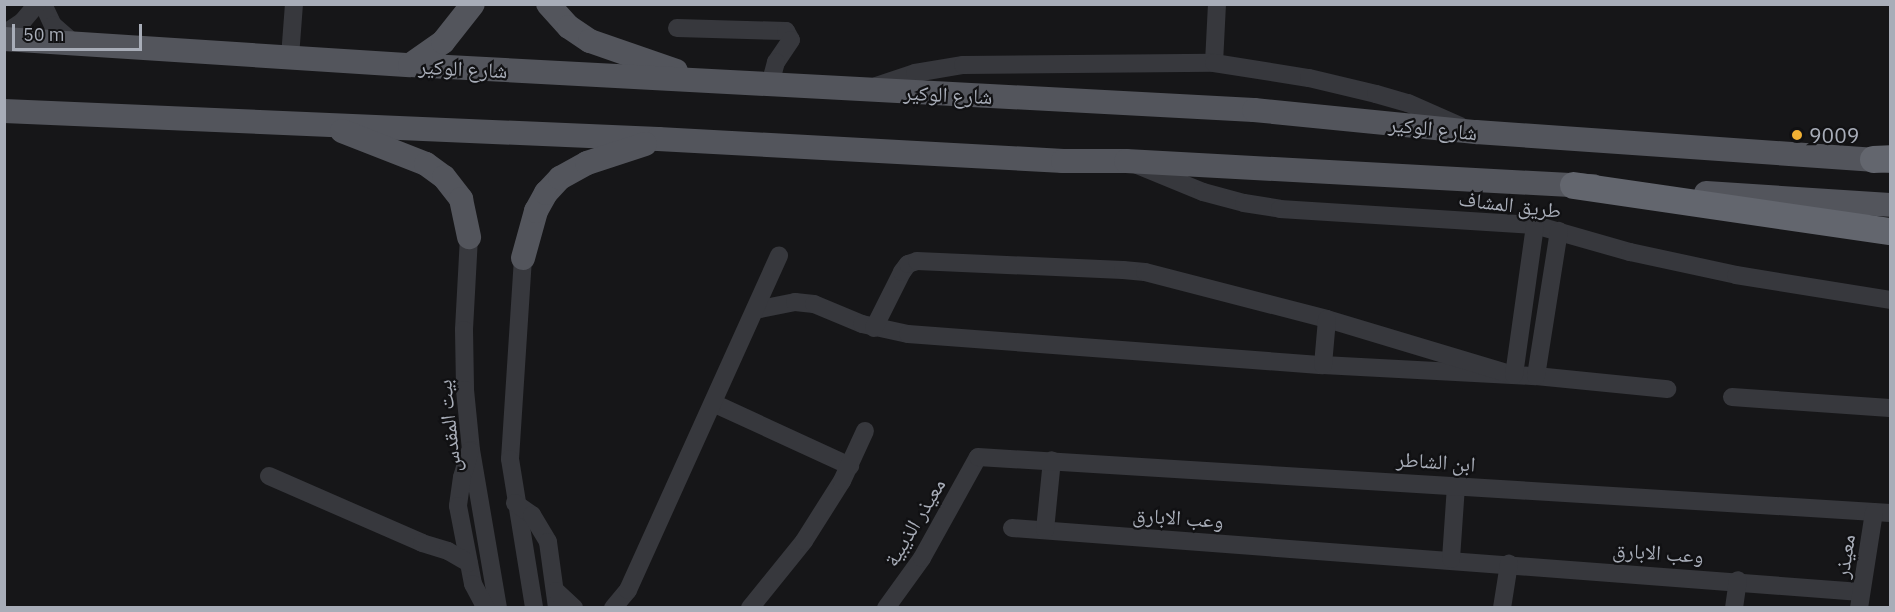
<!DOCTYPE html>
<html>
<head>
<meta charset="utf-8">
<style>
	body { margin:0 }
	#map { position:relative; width:1895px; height:612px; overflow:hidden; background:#161618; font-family:"IBM Plex Sans","Noto Naskh Arabic",sans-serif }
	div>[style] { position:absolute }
	.minor>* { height:18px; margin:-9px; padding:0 9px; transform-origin:9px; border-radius:9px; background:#37383d }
	.major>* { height:24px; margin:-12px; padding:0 12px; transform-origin:12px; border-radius:12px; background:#53555c }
	.highway>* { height:27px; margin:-13.5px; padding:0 13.5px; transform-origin:13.5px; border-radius:13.5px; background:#63666e }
	.dots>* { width:16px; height:16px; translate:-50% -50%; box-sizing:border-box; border:3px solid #111113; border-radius:50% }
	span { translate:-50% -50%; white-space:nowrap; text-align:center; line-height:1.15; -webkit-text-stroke:4.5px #111113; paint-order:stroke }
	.street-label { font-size:21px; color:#a8adb8 }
	.poi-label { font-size:21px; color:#a8adb8 }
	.left { translate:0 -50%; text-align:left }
	.frame { position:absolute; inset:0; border:6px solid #a8adb8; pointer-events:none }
	.scale { position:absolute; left:12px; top:24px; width:130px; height:27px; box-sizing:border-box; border:3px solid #a8adb8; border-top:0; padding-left:8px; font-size:18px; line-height:21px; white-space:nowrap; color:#a8adb8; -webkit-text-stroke:4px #111113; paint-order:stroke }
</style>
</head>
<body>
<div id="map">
	<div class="minor">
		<div style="left:43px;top:4px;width:23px;rotate:65deg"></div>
		<div style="left:53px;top:25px;width:29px;rotate:41deg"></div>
		<div style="left:677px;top:28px;width:109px;rotate:1.6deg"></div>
		<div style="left:786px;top:31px;width:10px;rotate:61deg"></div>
		<div style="left:791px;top:40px;width:27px;rotate:124deg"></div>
		<div style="left:776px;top:62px;width:23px;rotate:105deg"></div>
		<div style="left:4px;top:34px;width:22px;rotate:-34deg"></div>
		<div style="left:22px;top:22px;width:23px;rotate:-50deg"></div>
		<div style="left:290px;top:57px;width:53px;rotate:-85.7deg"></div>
		<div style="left:1214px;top:63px;width:59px;rotate:-87.1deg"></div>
		<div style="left:876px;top:86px;width:41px;rotate:-18.4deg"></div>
		<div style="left:915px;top:73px;width:49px;rotate:-9.5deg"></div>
		<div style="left:963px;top:65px;width:251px;rotate:-0.5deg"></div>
		<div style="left:1214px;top:63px;width:96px;rotate:9deg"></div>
		<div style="left:1309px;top:78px;width:69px;rotate:13.4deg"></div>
		<div style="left:1376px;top:94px;width:33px;rotate:16deg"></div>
		<div style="left:1408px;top:103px;width:57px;rotate:23.9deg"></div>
		<div style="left:1137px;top:165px;width:71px;rotate:22.2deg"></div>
		<div style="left:1203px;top:192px;width:42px;rotate:15deg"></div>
		<div style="left:1244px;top:203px;width:36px;rotate:9deg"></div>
		<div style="left:1280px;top:209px;width:256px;rotate:3.6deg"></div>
		<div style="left:1535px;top:225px;width:99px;rotate:15.9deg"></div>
		<div style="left:1630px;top:252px;width:108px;rotate:12.2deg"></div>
		<div style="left:1736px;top:275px;width:156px;rotate:9.2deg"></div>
		<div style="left:469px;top:237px;width:93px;rotate:93.1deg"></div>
		<div style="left:464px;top:330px;width:60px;rotate:89deg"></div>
		<div style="left:465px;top:390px;width:60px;rotate:84.3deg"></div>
		<div style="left:471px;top:450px;width:160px;rotate:80.3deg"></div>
		<div style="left:523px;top:258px;width:201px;rotate:93.7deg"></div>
		<div style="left:510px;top:459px;width:151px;rotate:80.8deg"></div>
		<div style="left:755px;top:310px;width:41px;rotate:-11.3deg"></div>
		<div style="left:795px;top:302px;width:19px;rotate:6deg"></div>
		<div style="left:814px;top:304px;width:52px;rotate:22.6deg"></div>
		<div style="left:862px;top:324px;width:47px;rotate:12.3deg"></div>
		<div style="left:908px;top:334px;width:416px;rotate:4.3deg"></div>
		<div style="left:1323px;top:365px;width:213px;rotate:3deg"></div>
		<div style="left:1536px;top:376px;width:132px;rotate:5.7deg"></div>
		<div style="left:874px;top:328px;width:63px;rotate:-63.4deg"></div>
		<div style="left:902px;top:272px;width:10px;rotate:-53deg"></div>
		<div style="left:908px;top:264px;width:9px;rotate:-18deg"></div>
		<div style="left:917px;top:261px;width:206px;rotate:2.5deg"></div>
		<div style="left:1123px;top:270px;width:22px;rotate:5deg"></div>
		<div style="left:1145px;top:272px;width:188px;rotate:14.5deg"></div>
		<div style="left:1327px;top:319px;width:195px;rotate:16.7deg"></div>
		<div style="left:1514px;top:375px;width:151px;rotate:-82deg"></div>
		<div style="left:1323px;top:365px;width:46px;rotate:-85deg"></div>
		<div style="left:1536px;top:376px;width:147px;rotate:-81deg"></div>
		<div style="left:1732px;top:397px;width:158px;rotate:4deg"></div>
		<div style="left:713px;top:403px;width:151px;rotate:24.7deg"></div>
		<div style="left:470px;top:451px;width:27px;rotate:107deg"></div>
		<div style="left:462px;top:477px;width:29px;rotate:98deg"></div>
		<div style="left:458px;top:506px;width:79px;rotate:79.1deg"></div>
		<div style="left:473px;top:584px;width:27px;rotate:62deg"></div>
		<div style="left:269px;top:476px;width:167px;rotate:23.6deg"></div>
		<div style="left:422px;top:543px;width:27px;rotate:17deg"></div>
		<div style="left:448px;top:551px;width:24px;rotate:30deg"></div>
		<div style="left:515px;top:503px;width:21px;rotate:35deg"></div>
		<div style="left:532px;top:515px;width:31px;rotate:59deg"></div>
		<div style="left:548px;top:542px;width:67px;rotate:82.2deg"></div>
		<div style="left:1012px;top:528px;width:851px;rotate:4.31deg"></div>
		<div style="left:1045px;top:530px;width:70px;rotate:-84.3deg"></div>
		<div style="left:1451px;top:559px;width:74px;rotate:-86.1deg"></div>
		<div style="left:556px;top:591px;width:25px;rotate:43deg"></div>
		<div style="left:613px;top:608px;width:23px;rotate:-50deg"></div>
		<div style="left:628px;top:590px;width:367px;rotate:-65.7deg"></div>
		<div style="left:750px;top:608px;width:86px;rotate:-51.1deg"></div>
		<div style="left:804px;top:541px;width:71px;rotate:-57.7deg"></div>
		<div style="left:842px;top:481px;width:55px;rotate:-65.3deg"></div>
		<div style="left:886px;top:608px;width:62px;rotate:-54.2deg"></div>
		<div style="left:922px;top:558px;width:115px;rotate:-61deg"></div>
		<div style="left:978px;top:457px;width:914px;rotate:3.51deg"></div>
		<div style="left:1502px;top:608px;width:45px;rotate:-81deg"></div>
		<div style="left:1734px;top:608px;width:28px;rotate:-82deg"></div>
		<div style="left:1859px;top:608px;width:97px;rotate:-81.1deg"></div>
	</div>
	<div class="major">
		<div style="left:548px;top:4px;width:31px;rotate:48deg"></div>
		<div style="left:569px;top:27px;width:25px;rotate:34deg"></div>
		<div style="left:590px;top:41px;width:91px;rotate:19.2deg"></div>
		<div style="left:4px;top:39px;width:407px;rotate:3.7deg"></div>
		<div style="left:410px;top:65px;width:845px;rotate:3.05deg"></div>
		<div style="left:1254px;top:110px;width:223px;rotate:5.7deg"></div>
		<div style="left:1476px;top:132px;width:415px;rotate:4deg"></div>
		<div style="left:410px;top:65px;width:40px;rotate:-34.9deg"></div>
		<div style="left:443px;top:42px;width:48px;rotate:-51.7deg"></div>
		<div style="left:4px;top:111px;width:655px;rotate:2.45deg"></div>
		<div style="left:658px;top:139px;width:406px;rotate:3.1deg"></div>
		<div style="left:1063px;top:161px;width:63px"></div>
		<div style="left:1126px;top:161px;width:468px;rotate:3.1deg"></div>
		<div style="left:342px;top:131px;width:90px;rotate:21.4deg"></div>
		<div style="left:426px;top:164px;width:22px;rotate:36deg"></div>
		<div style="left:444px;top:177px;width:28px;rotate:52deg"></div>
		<div style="left:461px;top:199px;width:39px;rotate:78deg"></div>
		<div style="left:1706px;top:193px;width:184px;rotate:3.7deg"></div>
		<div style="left:523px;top:258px;width:49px;rotate:-74.5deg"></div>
		<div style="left:536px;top:211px;width:21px;rotate:-61deg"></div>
		<div style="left:546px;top:193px;width:21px;rotate:-47deg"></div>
		<div style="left:560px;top:178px;width:31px;rotate:-29deg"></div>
		<div style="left:587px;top:163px;width:61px;rotate:-18.1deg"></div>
	</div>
	<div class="highway">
		<div style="left:1873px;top:159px;width:17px;rotate:-3deg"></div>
		<div style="left:1573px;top:185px;width:320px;rotate:8.3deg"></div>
	</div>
	<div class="dots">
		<div style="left:1797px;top:135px;background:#f2b134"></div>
	</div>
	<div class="street-label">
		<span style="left:463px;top:68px;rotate:3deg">شارع الوكير</span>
		<span style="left:948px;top:94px;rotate:3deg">شارع الوكير</span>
		<span style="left:1433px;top:128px;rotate:6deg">شارع الوكير</span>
		<span style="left:1510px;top:204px;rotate:7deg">طريق المشاف</span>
		<span style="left:448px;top:426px;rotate:-96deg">بيت المقدس</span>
		<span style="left:1436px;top:461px;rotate:4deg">ابن الشاطر</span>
		<span style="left:1178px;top:517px;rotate:4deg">وعب الابارق</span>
		<span style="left:914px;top:522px;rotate:-59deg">معيذر الذيبية</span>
		<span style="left:1658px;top:552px;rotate:4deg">وعب الابارق</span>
		<span style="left:1844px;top:556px;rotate:-81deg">معيذر</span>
	</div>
	<div class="poi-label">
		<span class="left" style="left:1809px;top:135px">9009</span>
	</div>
	<div class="frame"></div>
	<div class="scale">50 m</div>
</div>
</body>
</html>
